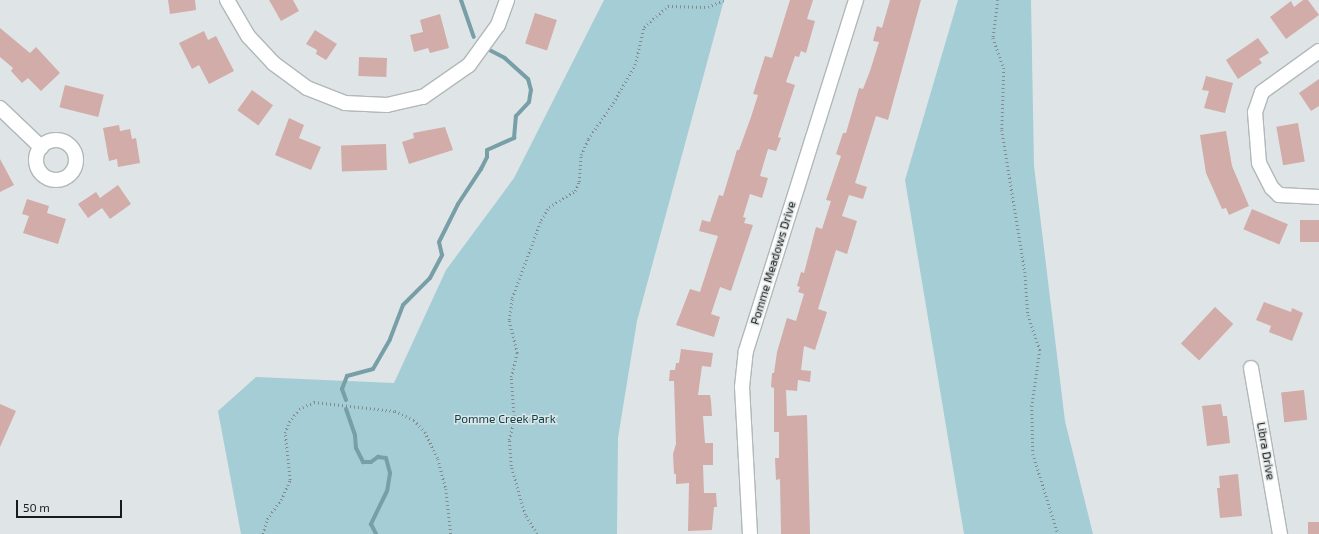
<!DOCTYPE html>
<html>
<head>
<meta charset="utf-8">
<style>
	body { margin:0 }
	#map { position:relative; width:1319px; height:534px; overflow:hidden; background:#dfe5e6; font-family:"Exo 2",sans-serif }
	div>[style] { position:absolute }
	.green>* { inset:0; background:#a5cdd5 }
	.stream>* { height:4px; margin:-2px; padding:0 2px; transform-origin:2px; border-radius:2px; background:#789fa8 }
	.building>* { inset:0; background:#d1aca8; transform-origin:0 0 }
	.path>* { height:2.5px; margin-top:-1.25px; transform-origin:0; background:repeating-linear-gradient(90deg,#868a8b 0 1px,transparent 0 4px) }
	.roads { filter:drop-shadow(1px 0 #b2b7b8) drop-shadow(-1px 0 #b2b7b8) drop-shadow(0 1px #b2b7b8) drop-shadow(0 -1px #b2b7b8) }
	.street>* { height:14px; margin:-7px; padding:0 7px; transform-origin:7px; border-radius:7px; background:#fff }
	.street>.ring { margin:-7px; padding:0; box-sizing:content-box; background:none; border:14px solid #fff; border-radius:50% }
	span { translate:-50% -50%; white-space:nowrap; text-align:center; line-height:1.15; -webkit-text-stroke:3px #dfe5e6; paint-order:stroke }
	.street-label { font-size:12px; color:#191b1b }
	.park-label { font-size:12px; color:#06444e }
	.scale { position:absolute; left:16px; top:500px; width:106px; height:18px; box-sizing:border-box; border:2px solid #191b1b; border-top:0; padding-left:5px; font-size:12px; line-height:14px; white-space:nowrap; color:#191b1b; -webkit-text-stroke:3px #dfe5e6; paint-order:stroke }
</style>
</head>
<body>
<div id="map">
	<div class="green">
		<div style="clip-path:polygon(604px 0,724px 0,637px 321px,618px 438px,617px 534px,241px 534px,218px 411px,256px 377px,394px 383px,446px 270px,514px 178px)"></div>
		<div style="clip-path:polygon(958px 0,1031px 0,1034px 166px,1065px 421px,1093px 534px,964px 534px,905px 180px)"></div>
	</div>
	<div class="stream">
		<div style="left:461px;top:0;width:39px;rotate:71deg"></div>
		<div style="left:346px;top:400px;width:12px;rotate:-110deg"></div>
		<div style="left:342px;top:389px;width:14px;rotate:-69deg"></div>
		<div style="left:347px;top:376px;width:27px;rotate:-15deg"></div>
		<div style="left:373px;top:369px;width:34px;rotate:-60deg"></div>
		<div style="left:390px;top:339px;width:36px;rotate:-69deg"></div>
		<div style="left:403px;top:305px;width:38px;rotate:-45deg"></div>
		<div style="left:430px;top:278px;width:26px;rotate:-62deg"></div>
		<div style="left:442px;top:255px;width:13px;rotate:-103deg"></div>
		<div style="left:439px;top:242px;width:42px;rotate:-63.4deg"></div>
		<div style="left:458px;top:204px;width:42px;rotate:-56.7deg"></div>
		<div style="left:481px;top:169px;width:13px;rotate:-63deg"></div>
		<div style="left:487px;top:157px;width:7px;rotate:-90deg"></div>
		<div style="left:487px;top:150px;width:30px;rotate:-24deg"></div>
		<div style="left:514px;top:138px;width:22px;rotate:-85deg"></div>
		<div style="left:516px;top:116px;width:19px;rotate:-47deg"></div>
		<div style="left:529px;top:102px;width:12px;rotate:-81deg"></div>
		<div style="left:531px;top:90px;width:11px;rotate:-105deg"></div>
		<div style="left:528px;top:79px;width:31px;rotate:-138deg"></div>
		<div style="left:505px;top:58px;width:18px;rotate:-153deg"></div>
		<div style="left:346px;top:409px;width:28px;rotate:71deg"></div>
		<div style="left:355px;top:435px;width:13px;rotate:86deg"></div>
		<div style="left:356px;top:448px;width:16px;rotate:63deg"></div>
		<div style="left:363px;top:462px;width:8px"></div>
		<div style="left:371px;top:462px;width:9px;rotate:-36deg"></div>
		<div style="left:378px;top:457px;width:8px;rotate:7deg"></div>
		<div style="left:386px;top:458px;width:16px;rotate:75deg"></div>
		<div style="left:390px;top:473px;width:18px;rotate:99deg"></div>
		<div style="left:387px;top:491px;width:37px;rotate:116deg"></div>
		<div style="left:371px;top:524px;width:11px;rotate:63deg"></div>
	</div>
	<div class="building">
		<div style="clip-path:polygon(168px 0,195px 0,196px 10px,170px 14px)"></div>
		<div style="clip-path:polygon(269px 0,293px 0,299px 11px,281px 21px)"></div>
		<div style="clip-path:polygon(790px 0,813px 0,807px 19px,815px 21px,806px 53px,801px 51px,799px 57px,795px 56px,786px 82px,795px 85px,778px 137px,781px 138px,776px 151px,768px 149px,760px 176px,768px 178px,762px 198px,750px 194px,743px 217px,746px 218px,744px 223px,753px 225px,731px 291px,720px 287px,711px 314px,720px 317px,714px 337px,676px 325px,690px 289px,700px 292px,718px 236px,699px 231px,702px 220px,710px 222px,719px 195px,723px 196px,737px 150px,739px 150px,751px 117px,758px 95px,753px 94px,765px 56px,772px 58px)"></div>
		<div style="clip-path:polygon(890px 0,921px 0,888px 120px,876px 116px,855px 183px,867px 187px,863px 199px,849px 195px,842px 216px,857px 221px,847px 254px,836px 250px,818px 309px,827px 312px,815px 350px,804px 346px,801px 370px,811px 371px,810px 382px,798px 380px,797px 391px,786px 390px,787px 416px,807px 415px,810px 534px,781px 534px,780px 479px,776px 480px,775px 458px,779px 458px,779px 432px,774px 432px,774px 388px,771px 387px,772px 373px,774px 373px,777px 352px,787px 318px,796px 321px,804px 294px,798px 292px,800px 287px,797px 286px,801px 272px,804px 273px,816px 227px,822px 229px,831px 201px,826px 200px,841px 156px,836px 154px,843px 133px,846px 133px,859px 88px,863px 89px,870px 71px,879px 42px,873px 41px,877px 26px,882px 28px)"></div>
		<div style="clip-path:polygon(1303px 0,1308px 0,1319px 15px,1286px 39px,1270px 17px,1291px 1px,1294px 7px)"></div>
		<div style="left:535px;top:13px;width:23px;height:32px;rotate:18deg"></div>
		<div style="clip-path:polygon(440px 14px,449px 48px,430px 53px,428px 48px,414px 52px,410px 35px,423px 32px,420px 20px)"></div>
		<div style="clip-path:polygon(0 28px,30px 53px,36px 47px,60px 73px,41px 91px,28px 78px,22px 83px,11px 71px,13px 68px,0 57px)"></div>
		<div style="clip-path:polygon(315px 30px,337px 44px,326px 60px,316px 54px,317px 50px,306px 44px)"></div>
		<div style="clip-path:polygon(204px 31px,208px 40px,216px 36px,234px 71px,209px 84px,199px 65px,192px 69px,179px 43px)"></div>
		<div style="clip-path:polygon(1258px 38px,1269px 53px,1259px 59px,1262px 63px,1238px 79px,1226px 60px)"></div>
		<div style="left:359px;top:57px;width:28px;height:19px;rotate:2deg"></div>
		<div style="clip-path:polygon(1206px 76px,1233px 83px,1225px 113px,1204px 108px,1209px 91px,1202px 90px)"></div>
		<div style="clip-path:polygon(1319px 79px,1319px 106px,1311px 111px,1299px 93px)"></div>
		<div style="left:65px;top:85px;width:40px;height:23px;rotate:14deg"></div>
		<div style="left:252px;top:90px;width:26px;height:25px;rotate:36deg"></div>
		<div style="clip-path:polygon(289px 118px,304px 125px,299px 138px,321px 147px,311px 170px,275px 155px)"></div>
		<div style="left:1298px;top:123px;width:39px;height:22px;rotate:80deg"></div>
		<div style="clip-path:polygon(119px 125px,120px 131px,130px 129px,132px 139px,136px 138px,140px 163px,118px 167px,117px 159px,109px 161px,103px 128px)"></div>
		<div style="clip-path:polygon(445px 127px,453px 150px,409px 164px,402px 142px,414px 138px,413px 133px)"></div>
		<div style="clip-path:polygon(1226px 131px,1232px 166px,1249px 206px,1229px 215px,1226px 208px,1222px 209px,1206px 173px,1200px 135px)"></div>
		<div style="left:386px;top:144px;width:26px;height:45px;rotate:88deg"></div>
		<div style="clip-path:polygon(0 159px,14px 185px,0 192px)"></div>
		<div style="clip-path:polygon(118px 185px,131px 204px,110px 219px,102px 208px,88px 218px,78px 204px,96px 192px,100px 198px)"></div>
		<div style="clip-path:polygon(27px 199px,49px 206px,47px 213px,66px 219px,58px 244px,23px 233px,29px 216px,22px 214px)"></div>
		<div style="left:1252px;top:209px;width:39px;height:22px;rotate:23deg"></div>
		<div style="left:1300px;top:220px;width:19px;height:22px"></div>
		<div style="clip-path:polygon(1264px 302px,1291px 312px,1292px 308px,1303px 313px,1292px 341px,1269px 332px,1271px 326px,1256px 320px)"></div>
		<div style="left:1215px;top:307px;width:25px;height:50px;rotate:43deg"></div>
		<div style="clip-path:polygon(681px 349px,713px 353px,711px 367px,702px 366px,698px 395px,710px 395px,711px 401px,712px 416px,703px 416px,705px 443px,713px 443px,713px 465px,703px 465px,704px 493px,716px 493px,717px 507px,714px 507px,712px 530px,688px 531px,689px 483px,676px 484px,676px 474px,674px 474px,673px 454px,676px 444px,674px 381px,669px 381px,670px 370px,675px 370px,676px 363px,679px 363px)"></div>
		<div style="left:1304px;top:390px;width:30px;height:23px;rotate:84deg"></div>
		<div style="clip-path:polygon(0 404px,16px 411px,0 447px)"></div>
		<div style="clip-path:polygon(1221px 404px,1223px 416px,1227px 416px,1230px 443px,1207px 446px,1202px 406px)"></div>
		<div style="clip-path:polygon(1238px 474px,1242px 516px,1220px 518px,1217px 488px,1220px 488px,1219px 476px)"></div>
		<div style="left:1308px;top:522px;width:11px;height:12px"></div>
	</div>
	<div class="path">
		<div style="left:998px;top:0;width:38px;rotate:97deg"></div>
		<div style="left:993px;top:38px;width:32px;rotate:70deg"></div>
		<div style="left:1004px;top:68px;width:62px;rotate:91.8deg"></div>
		<div style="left:1002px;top:130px;width:144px;rotate:80.8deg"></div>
		<div style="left:1025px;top:272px;width:43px;rotate:86deg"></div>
		<div style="left:1028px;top:315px;width:37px;rotate:71deg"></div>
		<div style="left:1040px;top:350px;width:57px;rotate:98.1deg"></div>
		<div style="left:1032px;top:406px;width:48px;rotate:88.8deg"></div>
		<div style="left:1033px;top:454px;width:84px;rotate:72.6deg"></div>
		<div style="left:263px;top:534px;width:16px;rotate:-75deg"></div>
		<div style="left:267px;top:519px;width:24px;rotate:-54deg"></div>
		<div style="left:281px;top:500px;width:22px;rotate:-66deg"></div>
		<div style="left:290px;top:480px;width:47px;rotate:-96.1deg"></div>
		<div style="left:285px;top:433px;width:12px;rotate:-70deg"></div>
		<div style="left:289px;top:422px;width:16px;rotate:-52deg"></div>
		<div style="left:299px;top:409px;width:17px;rotate:-25deg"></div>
		<div style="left:314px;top:402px;width:81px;rotate:6.3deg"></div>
		<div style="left:395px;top:411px;width:21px;rotate:25deg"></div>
		<div style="left:414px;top:420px;width:16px;rotate:47deg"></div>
		<div style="left:425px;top:432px;width:30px;rotate:64deg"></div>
		<div style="left:438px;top:459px;width:31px;rotate:75deg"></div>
		<div style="left:446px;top:489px;width:45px;rotate:83.7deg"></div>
		<div style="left:537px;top:534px;width:22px;rotate:-122deg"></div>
		<div style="left:525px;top:515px;width:51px;rotate:-105.9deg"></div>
		<div style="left:511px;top:466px;width:26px;rotate:-94deg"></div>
		<div style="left:509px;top:440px;width:21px;rotate:-76deg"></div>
		<div style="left:514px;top:420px;width:43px;rotate:-94deg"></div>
		<div style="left:511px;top:377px;width:25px;rotate:-76deg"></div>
		<div style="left:517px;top:353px;width:34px;rotate:-104deg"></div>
		<div style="left:509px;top:320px;width:22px;rotate:-82deg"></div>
		<div style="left:512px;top:298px;width:83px;rotate:-69.6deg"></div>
		<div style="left:541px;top:220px;width:15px;rotate:-58deg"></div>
		<div style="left:549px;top:207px;width:31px;rotate:-32deg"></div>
		<div style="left:575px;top:191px;width:10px;rotate:-66deg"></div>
		<div style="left:579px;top:182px;width:27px;rotate:-86deg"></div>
		<div style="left:581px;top:155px;width:17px;rotate:-66deg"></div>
		<div style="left:588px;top:139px;width:44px;rotate:-55.2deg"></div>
		<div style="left:613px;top:103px;width:44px;rotate:-59.9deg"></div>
		<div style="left:635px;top:65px;width:39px;rotate:-77deg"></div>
		<div style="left:644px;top:27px;width:32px;rotate:-41deg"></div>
		<div style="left:668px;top:6px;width:40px;rotate:1.4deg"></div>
		<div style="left:708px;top:7px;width:17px;rotate:-24deg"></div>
	</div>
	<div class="roads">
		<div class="street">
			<div style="left:227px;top:0;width:42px;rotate:59.7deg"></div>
			<div style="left:248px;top:36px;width:37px;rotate:47deg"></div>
			<div style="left:273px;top:63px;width:42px;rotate:36.3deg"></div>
			<div style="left:307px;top:88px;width:41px;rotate:21.5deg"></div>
			<div style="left:345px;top:103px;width:42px;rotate:2.7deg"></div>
			<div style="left:387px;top:105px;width:37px;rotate:-13deg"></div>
			<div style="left:423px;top:97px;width:56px;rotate:-34.8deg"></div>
			<div style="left:469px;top:65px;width:49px;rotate:-54.1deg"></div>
			<div style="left:498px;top:25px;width:27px;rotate:-70deg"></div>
			<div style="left:1319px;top:51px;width:70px;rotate:144.3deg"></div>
			<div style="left:1262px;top:92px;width:21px;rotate:109deg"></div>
			<div style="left:1255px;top:112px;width:51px;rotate:85.5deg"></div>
			<div style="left:1259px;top:163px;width:28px;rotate:63deg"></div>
			<div style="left:1272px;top:188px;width:10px;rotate:45deg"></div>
			<div style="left:1279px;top:195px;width:40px;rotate:2.9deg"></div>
			<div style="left:0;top:108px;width:57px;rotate:43.6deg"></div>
			<div class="ring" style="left:36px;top:140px;width:26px;height:26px"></div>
			<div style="left:1251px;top:368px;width:169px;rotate:80.1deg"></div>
			<div style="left:750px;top:534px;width:147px;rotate:-93.1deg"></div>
			<div style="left:742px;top:387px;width:36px;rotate:-84deg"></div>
			<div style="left:746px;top:351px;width:368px;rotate:-72.6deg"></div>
		</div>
	</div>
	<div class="street-label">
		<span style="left:773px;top:263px;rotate:-73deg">Pomme Meadows Drive</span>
		<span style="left:1266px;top:451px;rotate:80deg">Libra Drive</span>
	</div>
	<div class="park-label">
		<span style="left:505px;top:419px">Pomme Creek Park</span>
	</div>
	<div class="scale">50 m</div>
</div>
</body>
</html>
